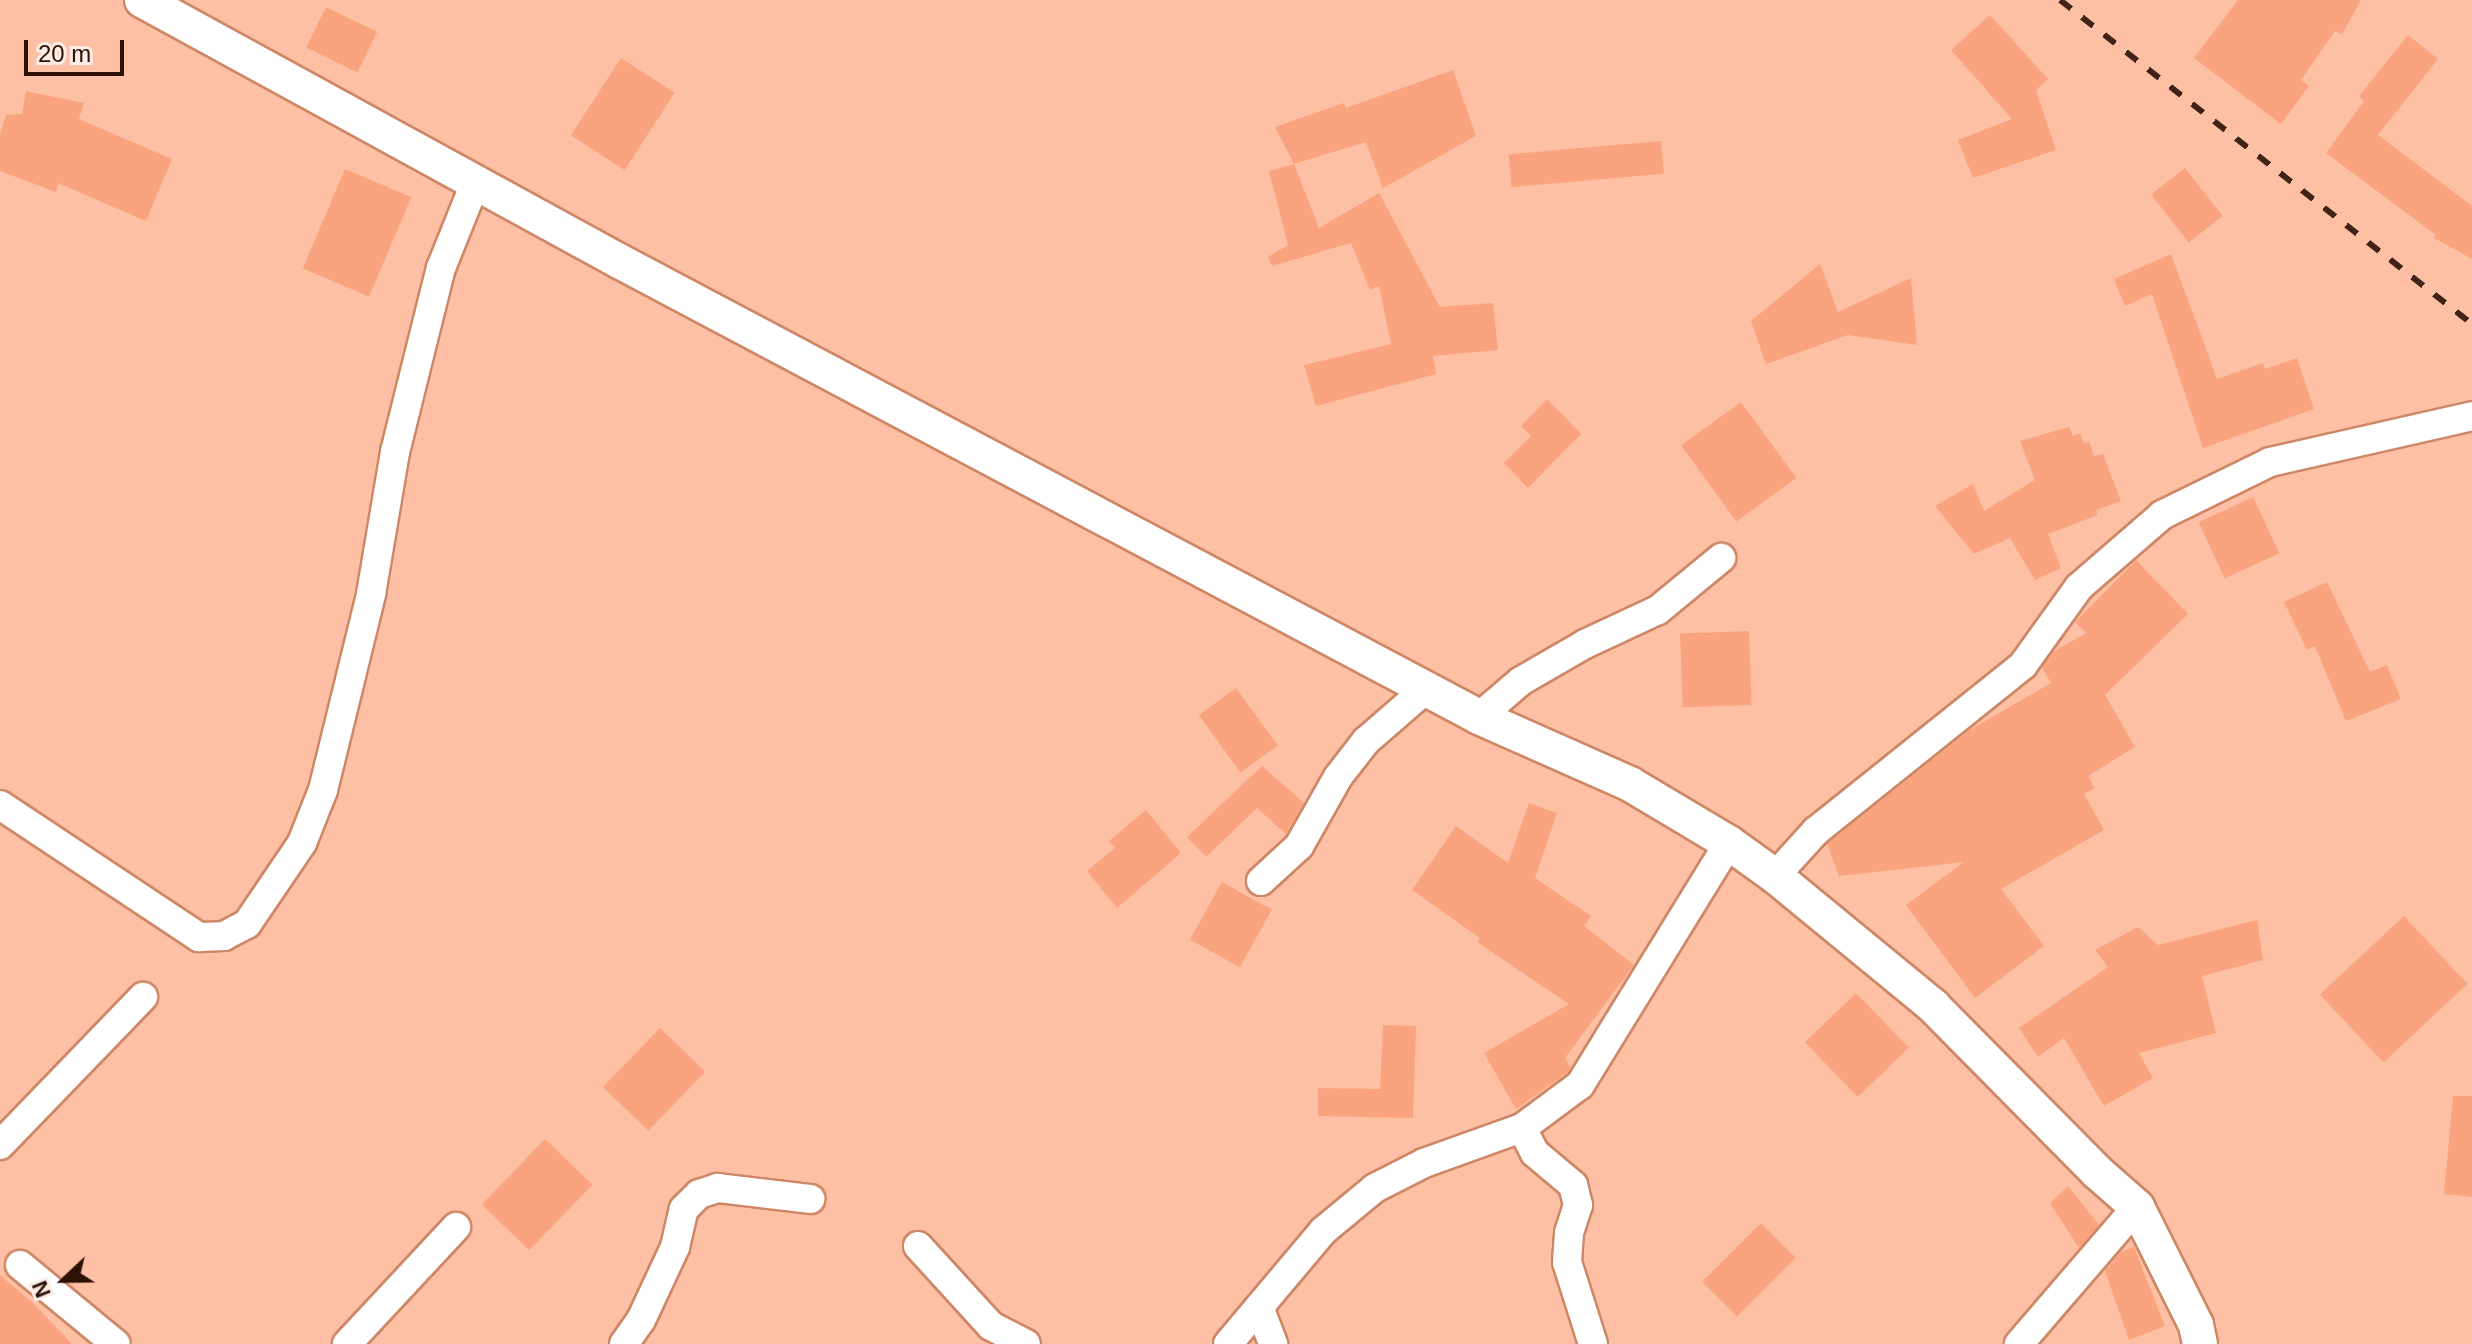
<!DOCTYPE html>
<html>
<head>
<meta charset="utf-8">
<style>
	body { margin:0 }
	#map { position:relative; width:2472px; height:1344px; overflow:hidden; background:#fdc0a5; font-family:Helvetica,sans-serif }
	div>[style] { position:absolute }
	.building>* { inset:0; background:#f9a47e; transform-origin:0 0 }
	.roads { filter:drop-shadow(2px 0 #ce8766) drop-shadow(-2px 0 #ce8766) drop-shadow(0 2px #ce8766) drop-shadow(0 -2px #ce8766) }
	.minor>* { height:28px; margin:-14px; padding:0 14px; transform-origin:14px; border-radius:14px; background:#fff }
	.tertiary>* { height:34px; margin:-17px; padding:0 17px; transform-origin:17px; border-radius:17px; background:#fff }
	.rail>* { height:6px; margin-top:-3px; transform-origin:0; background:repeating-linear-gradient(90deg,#412315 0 14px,transparent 0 28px) }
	span { translate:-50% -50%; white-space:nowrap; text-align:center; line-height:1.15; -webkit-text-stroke:6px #fdede6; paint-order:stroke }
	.north { position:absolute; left:24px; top:1240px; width:80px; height:80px; -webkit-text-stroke:6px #fdede6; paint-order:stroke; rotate:248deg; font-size:22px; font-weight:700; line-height:32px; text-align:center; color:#2c1105 }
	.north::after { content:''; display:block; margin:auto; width:28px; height:36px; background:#2c1105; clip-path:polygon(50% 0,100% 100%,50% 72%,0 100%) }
	.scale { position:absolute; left:24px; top:40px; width:100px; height:36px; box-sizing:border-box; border:4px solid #2c1105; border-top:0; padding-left:10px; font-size:24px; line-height:28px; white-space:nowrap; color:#2c1105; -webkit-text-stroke:6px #fdede6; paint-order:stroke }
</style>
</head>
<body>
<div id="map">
	<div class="building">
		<div style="clip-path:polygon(2238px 0,2361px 0,2342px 34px,2335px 31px,2301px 80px,2309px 86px,2281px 124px,2194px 58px)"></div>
		<div style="left:326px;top:7px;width:57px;height:45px;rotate:26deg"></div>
		<div style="clip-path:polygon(1990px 15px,2048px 79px,2036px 90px,2056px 150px,1973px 178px,1958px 140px,2012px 119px,1951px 50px)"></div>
		<div style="clip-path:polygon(2408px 35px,2438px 59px,2378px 135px,2472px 206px,2472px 259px,2434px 238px,2436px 235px,2326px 153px,2364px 101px,2359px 96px)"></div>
		<div style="left:621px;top:58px;width:64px;height:92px;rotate:33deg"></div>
		<div style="clip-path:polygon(1453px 70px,1476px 136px,1383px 188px,1366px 142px,1294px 164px,1275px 127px,1344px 103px,1346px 108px)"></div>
		<div style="clip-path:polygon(26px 91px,84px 103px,79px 119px,172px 159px,146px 221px,58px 183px,56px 192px,0 171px,0 135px,6px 115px,22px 114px)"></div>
		<div style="left:1661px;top:141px;width:33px;height:153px;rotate:85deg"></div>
		<div style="clip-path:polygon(1294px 164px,1319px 228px,1379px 193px,1440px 307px,1493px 303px,1498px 350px,1433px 356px,1436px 374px,1316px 406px,1304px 365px,1391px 344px,1379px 286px,1370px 290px,1351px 243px,1272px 266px,1268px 257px,1288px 245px,1269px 171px)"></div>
		<div style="left:2185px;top:168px;width:61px;height:43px;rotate:52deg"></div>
		<div style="left:345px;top:169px;width:72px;height:108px;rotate:23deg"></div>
		<div style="clip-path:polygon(2171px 254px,2217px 379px,2263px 363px,2265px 369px,2297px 358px,2314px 409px,2203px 448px,2152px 294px,2125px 306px,2114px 279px)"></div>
		<div style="clip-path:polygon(1820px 264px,1838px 312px,1911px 278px,1917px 345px,1848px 335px,1766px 364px,1751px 321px)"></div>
		<div style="clip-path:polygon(1547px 399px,1581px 434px,1528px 488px,1504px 463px,1531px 436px,1521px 426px)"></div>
		<div style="left:1741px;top:402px;width:94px;height:74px;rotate:54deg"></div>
		<div style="clip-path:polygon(2069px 427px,2073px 436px,2080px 433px,2084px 443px,2089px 441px,2094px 456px,2103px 454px,2121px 501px,2096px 510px,2098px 515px,2048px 534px,2061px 568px,2035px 580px,2010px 538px,1974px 554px,1935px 506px,1973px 484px,1984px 511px,2035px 480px,2020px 441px)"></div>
		<div style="left:2253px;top:497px;width:62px;height:60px;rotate:65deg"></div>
		<div style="clip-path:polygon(2136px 560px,2188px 614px,2105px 695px,2135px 747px,2088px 776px,2095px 788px,2084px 794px,2104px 830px,2001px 889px,2044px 946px,1975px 998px,1906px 905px,1964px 862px,1839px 876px,1827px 844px,1968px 731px,2051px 683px,2042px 667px,2053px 652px,2086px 633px,2075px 622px)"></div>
		<div style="clip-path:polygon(2327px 582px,2370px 672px,2387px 665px,2401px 699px,2346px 721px,2315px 646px,2307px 650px,2284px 602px)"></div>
		<div style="left:1749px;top:631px;width:74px;height:69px;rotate:88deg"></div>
		<div style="left:1236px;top:688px;width:71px;height:46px;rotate:54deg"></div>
		<div style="clip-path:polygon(1262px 766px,1304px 803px,1286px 834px,1257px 808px,1206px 857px,1187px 837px)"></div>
		<div style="clip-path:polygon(1529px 803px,1557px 813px,1535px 878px,1591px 916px,1584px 926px,1634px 965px,1565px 1058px,1571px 1068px,1567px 1073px,1516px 1109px,1484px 1053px,1569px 1004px,1477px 942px,1480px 938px,1412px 890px,1456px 826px,1508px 863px)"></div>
		<div style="clip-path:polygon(1146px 810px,1181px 853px,1117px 908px,1087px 871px,1115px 848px,1109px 841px)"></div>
		<div style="left:1222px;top:882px;width:57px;height:66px;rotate:29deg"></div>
		<div style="left:2404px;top:916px;width:93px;height:115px;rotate:47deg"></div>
		<div style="clip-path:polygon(2257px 920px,2263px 960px,2202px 976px,2216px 1033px,2139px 1053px,2153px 1078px,2104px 1106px,2064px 1038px,2038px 1057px,2019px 1028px,2108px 967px,2095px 950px,2138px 927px,2158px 945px)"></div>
		<div style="left:1856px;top:993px;width:76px;height:71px;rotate:46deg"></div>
		<div style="clip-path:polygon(1383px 1025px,1416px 1026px,1413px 1118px,1318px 1116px,1318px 1088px,1380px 1089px)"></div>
		<div style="left:660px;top:1028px;width:63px;height:82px;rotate:44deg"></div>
		<div style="clip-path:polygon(2453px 1096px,2472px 1096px,2472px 1197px,2444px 1194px)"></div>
		<div style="left:545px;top:1139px;width:66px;height:91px;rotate:44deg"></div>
		<div style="clip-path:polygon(2068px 1186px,2099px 1225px,2079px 1248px,2050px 1203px)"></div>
		<div style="left:1761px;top:1223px;width:49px;height:83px;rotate:45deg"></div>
		<div style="clip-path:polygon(2134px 1247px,2165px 1326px,2129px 1340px,2105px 1271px,2121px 1252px)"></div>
		<div style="clip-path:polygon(0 1275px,32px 1302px,72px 1344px,0 1344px)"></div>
	</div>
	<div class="roads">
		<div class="minor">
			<div style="left:1479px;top:717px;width:55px;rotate:-40.6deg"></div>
			<div style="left:1521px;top:681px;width:74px;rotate:-30deg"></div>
			<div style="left:1585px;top:644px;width:81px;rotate:-25deg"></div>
			<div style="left:1658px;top:610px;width:82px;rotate:-39.5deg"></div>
			<div style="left:0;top:805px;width:239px;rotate:33.6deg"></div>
			<div style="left:199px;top:937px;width:25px;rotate:-2deg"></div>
			<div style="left:224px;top:936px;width:26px;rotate:-28deg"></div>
			<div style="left:247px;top:924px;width:98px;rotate:-55.8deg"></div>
			<div style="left:302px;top:843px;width:57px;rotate:-68.4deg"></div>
			<div style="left:323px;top:790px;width:202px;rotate:-76.2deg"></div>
			<div style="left:371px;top:594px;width:144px;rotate:-80.4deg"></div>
			<div style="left:395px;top:452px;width:190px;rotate:-76deg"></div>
			<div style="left:441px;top:268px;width:94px;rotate:-68.1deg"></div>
			<div style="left:1775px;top:876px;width:61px;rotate:-47.7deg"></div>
			<div style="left:1816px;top:831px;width:265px;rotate:-38.7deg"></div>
			<div style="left:2023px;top:665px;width:96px;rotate:-54.3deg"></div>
			<div style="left:2079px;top:587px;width:110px;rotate:-40.9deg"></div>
			<div style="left:2162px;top:515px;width:120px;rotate:-26.1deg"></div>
			<div style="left:2270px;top:462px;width:207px;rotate:-12.8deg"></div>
			<div style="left:1261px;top:881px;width:52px;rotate:-42.6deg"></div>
			<div style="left:1299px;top:846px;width:79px;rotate:-60.5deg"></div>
			<div style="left:1338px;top:777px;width:46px;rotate:-52.1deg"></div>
			<div style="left:1366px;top:741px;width:81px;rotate:-41deg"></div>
			<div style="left:1522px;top:1128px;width:28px;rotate:63deg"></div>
			<div style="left:1535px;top:1153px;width:50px;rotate:40.1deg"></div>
			<div style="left:1573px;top:1185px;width:21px;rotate:76deg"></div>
			<div style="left:1578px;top:1205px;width:29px;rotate:108deg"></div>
			<div style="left:1569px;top:1233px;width:29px;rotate:94deg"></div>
			<div style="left:1567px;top:1262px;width:86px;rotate:72.4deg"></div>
			<div style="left:0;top:1145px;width:206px;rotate:-46deg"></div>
			<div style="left:918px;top:1246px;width:108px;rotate:47.6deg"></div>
			<div style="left:991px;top:1326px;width:39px;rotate:27deg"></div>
			<div style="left:20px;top:1265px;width:124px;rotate:39.5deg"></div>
			<div style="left:1259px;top:1307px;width:40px;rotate:69deg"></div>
			<div style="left:347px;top:1344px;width:160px;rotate:-47deg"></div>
			<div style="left:624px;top:1344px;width:29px;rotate:-55deg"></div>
			<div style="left:641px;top:1320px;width:81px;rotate:-65deg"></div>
			<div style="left:675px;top:1247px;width:39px;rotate:-77deg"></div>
			<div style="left:684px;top:1209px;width:21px;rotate:-45deg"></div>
			<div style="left:699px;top:1194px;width:20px;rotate:-18deg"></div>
			<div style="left:718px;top:1188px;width:93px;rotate:6.8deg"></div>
			<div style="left:1228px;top:1344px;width:148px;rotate:-49.9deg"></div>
			<div style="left:1323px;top:1231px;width:67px;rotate:-39.6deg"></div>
			<div style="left:1375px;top:1188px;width:55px;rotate:-27deg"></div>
			<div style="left:1424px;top:1163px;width:104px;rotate:-19.7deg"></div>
			<div style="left:1522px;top:1128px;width:72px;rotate:-36.6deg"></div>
			<div style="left:1580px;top:1085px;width:284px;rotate:-58.4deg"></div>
			<div style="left:2019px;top:1344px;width:181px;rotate:-49.3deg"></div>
		</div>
		<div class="tertiary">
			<div style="left:142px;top:0;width:544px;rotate:28.69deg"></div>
			<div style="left:619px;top:261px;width:973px;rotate:27.93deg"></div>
			<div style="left:1479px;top:717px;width:165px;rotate:23.9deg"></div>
			<div style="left:1630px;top:784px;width:115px;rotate:30.8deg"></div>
			<div style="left:1729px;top:843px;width:57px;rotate:35.7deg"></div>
			<div style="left:1775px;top:876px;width:205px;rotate:39.4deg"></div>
			<div style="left:1933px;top:1006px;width:232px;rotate:45.3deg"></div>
			<div style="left:2096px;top:1171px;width:55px;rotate:41.3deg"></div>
			<div style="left:2137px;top:1207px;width:132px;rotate:63.4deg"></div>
			<div style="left:2196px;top:1325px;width:19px;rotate:78deg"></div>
		</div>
	</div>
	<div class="rail">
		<div style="left:2060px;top:0;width:524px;rotate:38.18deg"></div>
	</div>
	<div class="north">N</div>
	<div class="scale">20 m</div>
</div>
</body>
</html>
